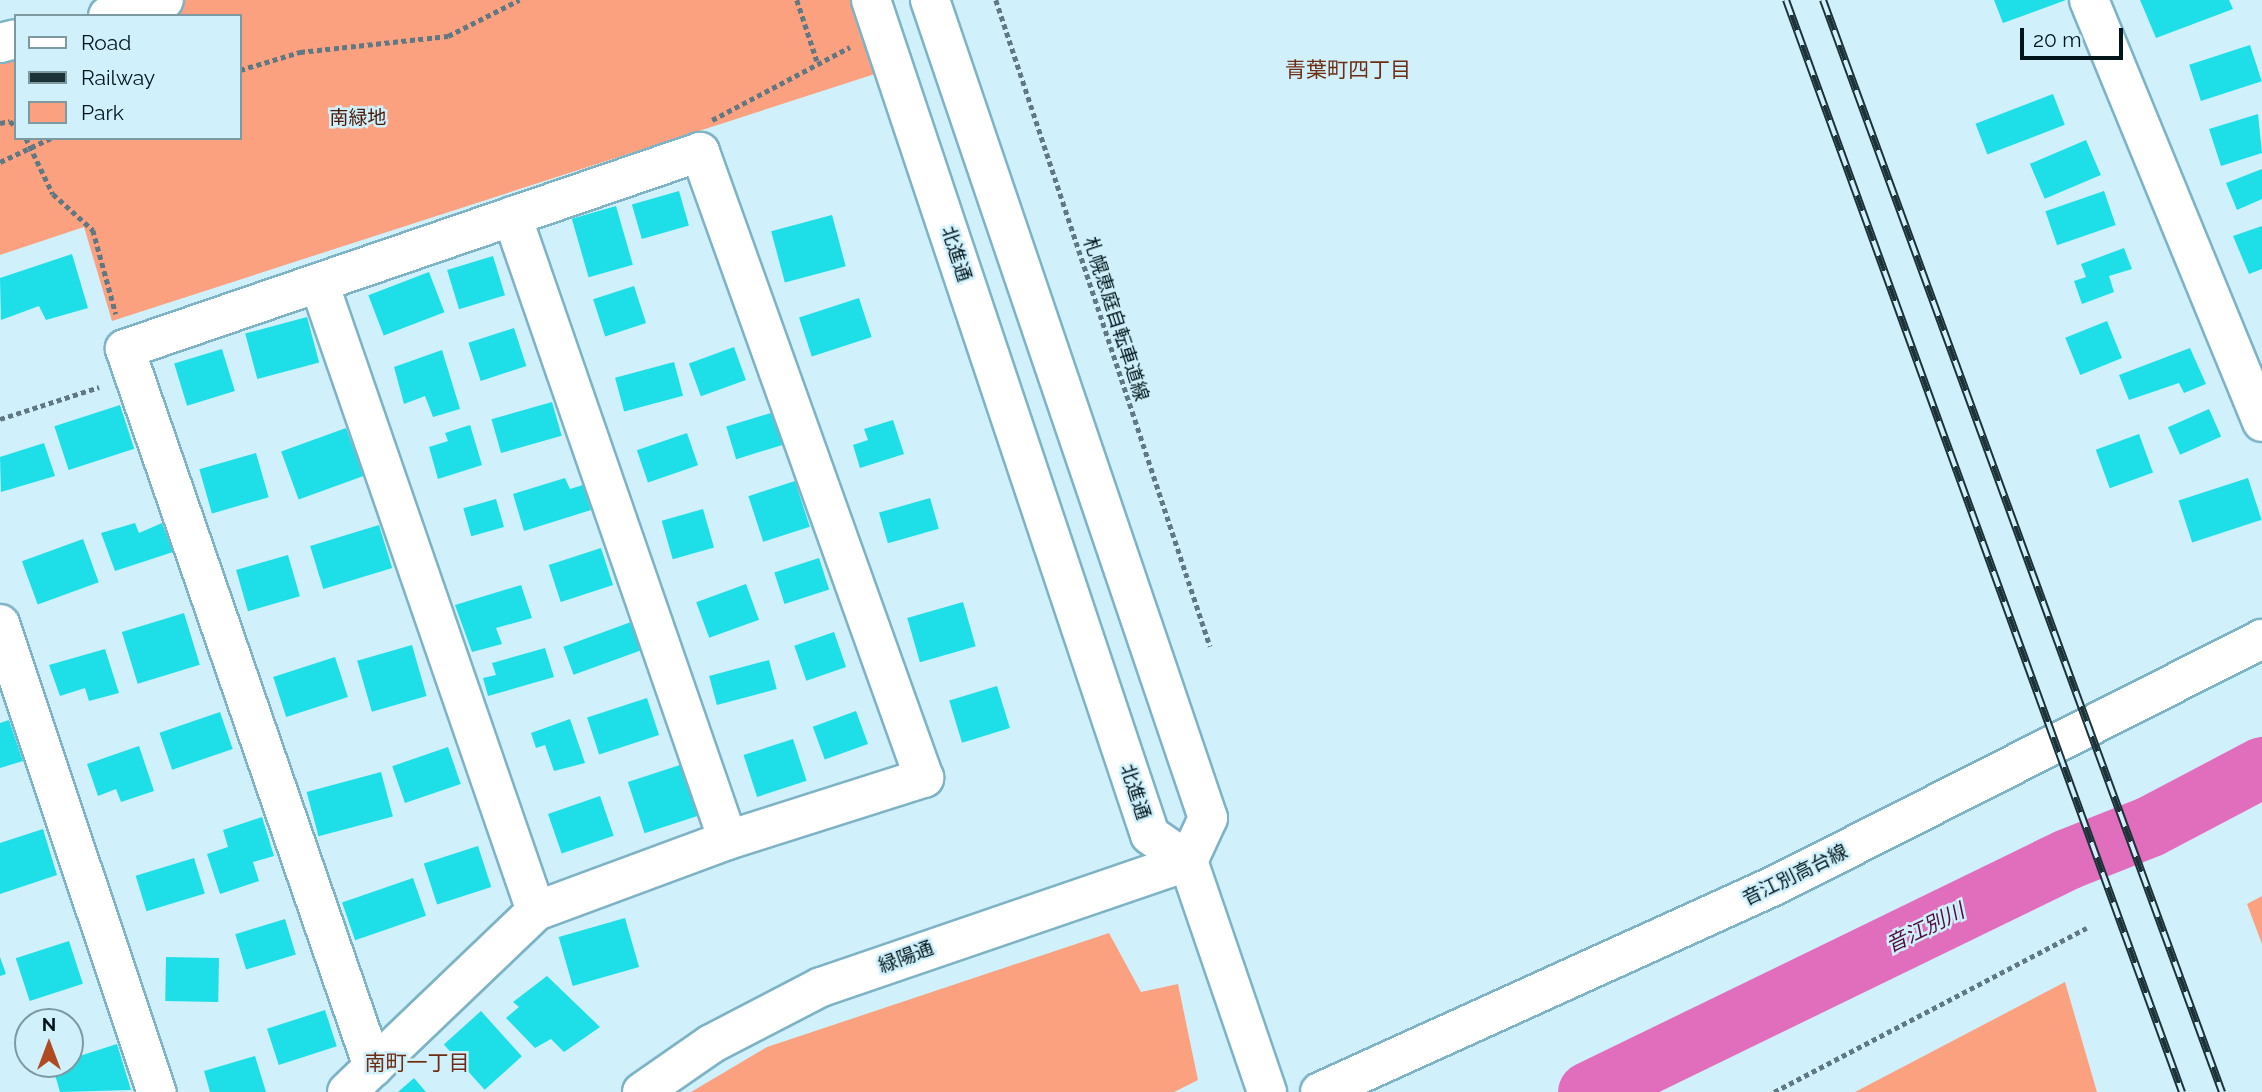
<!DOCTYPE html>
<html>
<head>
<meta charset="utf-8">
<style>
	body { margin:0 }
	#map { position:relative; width:2262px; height:1092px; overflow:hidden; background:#d0f1fc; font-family:Raleway,"Noto Sans JP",sans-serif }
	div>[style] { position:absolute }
	.green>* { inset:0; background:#fca180 }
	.river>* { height:61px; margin:-30.5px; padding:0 30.5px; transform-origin:30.5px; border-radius:30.5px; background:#e16ebd }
	.building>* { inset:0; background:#1edee8; transform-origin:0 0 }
	.path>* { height:4.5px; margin-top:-2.25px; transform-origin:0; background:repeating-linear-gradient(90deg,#5f7881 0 5px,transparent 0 8.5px) }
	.roads { filter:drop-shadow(2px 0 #7db3c5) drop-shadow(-2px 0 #7db3c5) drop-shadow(0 2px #7db3c5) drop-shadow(0 -2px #7db3c5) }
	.street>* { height:38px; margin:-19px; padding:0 19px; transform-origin:19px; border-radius:19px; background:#fff }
	.secondary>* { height:38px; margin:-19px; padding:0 19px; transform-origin:19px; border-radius:19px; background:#fff }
	.rail>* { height:8px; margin-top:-4px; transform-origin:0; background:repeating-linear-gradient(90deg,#d0f1fc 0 16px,#1c3239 0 32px); box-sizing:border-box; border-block:2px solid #1c3239 }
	span { translate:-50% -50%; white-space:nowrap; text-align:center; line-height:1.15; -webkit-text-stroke:5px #d0f1fc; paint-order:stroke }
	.park-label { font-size:19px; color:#491804 }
	.street-label { font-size:19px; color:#01151b }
	.neighbourhood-label { font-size:21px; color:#6e2d12 }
	.water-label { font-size:21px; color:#540a41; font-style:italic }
	.legend { position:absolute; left:14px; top:14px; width:228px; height:126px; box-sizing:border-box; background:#d0f1fc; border:2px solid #7d99a2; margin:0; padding:9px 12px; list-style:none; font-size:21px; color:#01151b }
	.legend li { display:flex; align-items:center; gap:14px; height:35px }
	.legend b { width:35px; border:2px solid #7d99a2 }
	.north { position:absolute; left:14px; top:1008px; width:70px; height:70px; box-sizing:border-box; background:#d0f1fc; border:2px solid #7d99a2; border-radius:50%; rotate:0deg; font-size:19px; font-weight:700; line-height:28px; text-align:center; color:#01151b }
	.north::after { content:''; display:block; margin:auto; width:24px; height:32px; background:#b04a20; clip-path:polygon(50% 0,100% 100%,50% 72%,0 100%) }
	.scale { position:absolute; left:2020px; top:28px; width:103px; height:32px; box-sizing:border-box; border:4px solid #01151b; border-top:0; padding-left:9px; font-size:21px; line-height:24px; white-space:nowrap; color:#01151b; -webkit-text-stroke:5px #d0f1fc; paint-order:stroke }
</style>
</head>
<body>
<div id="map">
	<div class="green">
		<div style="clip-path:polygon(164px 0,856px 0,878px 73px,112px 321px,84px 227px,0 255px,0 50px,16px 45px,16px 138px,240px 138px,240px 16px,114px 16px)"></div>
		<div style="clip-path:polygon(2262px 896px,2262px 944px,2247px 904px)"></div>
		<div style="clip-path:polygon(1109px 933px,1141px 992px,1178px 984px,1198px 1080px,1174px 1092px,691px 1092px,767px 1047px)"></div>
		<div style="clip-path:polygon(2065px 982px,2097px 1092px,1855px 1092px)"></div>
	</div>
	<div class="river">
		<div style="left:1588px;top:1092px;width:533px;rotate:-25.94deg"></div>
		<div style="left:2067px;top:859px;width:89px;rotate:-21.7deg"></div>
		<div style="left:2150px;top:826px;width:127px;rotate:-27.8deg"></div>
	</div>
	<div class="building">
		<div style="clip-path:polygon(1994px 0,2066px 0,2003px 23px)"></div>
		<div style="clip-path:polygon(2140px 0,2229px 0,2233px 9px,2156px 38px)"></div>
		<div style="left:2250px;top:45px;width:38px;height:64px;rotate:72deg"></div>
		<div style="left:2053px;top:94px;width:33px;height:83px;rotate:69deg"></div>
		<div style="clip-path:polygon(2258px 114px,2262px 153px,2221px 166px,2209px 129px)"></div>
		<div style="left:2086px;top:140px;width:38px;height:61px;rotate:67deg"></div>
		<div style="clip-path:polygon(2262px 169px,2262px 199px,2237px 210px,2226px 183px)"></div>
		<div style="left:679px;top:191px;width:36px;height:49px;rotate:74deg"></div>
		<div style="left:2104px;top:191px;width:36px;height:62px;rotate:71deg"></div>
		<div style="left:616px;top:206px;width:61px;height:46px;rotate:74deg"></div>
		<div style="left:832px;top:215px;width:53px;height:63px;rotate:75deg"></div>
		<div style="clip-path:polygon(2262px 226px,2262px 269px,2249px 274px,2233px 236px)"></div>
		<div style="clip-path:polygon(2124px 248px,2132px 269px,2109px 276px,2114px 292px,2082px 304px,2074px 281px,2086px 277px,2081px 264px)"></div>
		<div style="clip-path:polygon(72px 254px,88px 308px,46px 320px,39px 306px,1px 320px,0 278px)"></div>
		<div style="left:493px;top:256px;width:41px;height:48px;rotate:73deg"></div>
		<div style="left:429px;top:272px;width:43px;height:65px;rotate:69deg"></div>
		<div style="left:634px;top:286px;width:39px;height:43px;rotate:72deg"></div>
		<div style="left:859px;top:298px;width:41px;height:63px;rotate:72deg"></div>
		<div style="left:307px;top:317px;width:47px;height:64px;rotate:75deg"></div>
		<div style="left:2107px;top:321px;width:40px;height:45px;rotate:68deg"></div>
		<div style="left:514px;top:328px;width:40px;height:48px;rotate:72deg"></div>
		<div style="left:734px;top:347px;width:35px;height:48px;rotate:70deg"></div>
		<div style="clip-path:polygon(2190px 348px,2206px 384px,2184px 393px,2179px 383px,2129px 400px,2119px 375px)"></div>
		<div style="left:222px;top:349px;width:44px;height:50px;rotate:73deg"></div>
		<div style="clip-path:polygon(442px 350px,460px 409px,433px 417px,425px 396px,404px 404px,394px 367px)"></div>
		<div style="left:674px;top:362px;width:35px;height:61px;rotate:75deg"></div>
		<div style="left:552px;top:402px;width:35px;height:63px;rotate:74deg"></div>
		<div style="left:120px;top:405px;width:46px;height:69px;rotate:72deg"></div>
		<div style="left:2209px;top:409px;width:30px;height:45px;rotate:66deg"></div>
		<div style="left:774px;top:412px;width:34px;height:50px;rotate:73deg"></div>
		<div style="clip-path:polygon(893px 420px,904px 454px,860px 468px,853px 445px,868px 440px,864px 429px)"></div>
		<div style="clip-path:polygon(470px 425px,482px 465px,438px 479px,429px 447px,448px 441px,445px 433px)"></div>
		<div style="left:346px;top:428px;width:51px;height:69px;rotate:70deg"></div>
		<div style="left:687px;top:433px;width:34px;height:53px;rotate:71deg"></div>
		<div style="left:2139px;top:434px;width:41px;height:46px;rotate:70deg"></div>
		<div style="clip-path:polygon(44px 443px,55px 476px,1px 492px,0 457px)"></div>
		<div style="left:256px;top:453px;width:46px;height:59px;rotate:74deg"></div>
		<div style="clip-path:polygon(565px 478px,570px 489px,583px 485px,591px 510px,524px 531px,513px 494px)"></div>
		<div style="left:2248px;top:478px;width:44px;height:73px;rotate:72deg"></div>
		<div style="left:795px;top:481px;width:48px;height:49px;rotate:72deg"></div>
		<div style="left:930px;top:498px;width:32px;height:53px;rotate:74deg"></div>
		<div style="left:496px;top:499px;width:29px;height:34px;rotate:74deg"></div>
		<div style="left:703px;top:509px;width:40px;height:43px;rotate:74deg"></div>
		<div style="clip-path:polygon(135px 523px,139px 533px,162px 523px,173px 552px,115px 571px,101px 533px)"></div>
		<div style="left:379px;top:525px;width:45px;height:72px;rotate:73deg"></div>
		<div style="left:83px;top:539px;width:46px;height:65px;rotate:70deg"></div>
		<div style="left:601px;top:548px;width:39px;height:55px;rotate:72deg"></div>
		<div style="left:288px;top:555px;width:43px;height:54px;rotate:74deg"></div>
		<div style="left:819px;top:558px;width:33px;height:47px;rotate:72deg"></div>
		<div style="left:746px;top:584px;width:38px;height:53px;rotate:70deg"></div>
		<div style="clip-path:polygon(521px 585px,532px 618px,496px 628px,502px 644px,472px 652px,455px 605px)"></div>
		<div style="left:963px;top:602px;width:46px;height:58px;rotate:74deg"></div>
		<div style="left:184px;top:613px;width:54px;height:65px;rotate:73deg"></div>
		<div style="left:631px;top:622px;width:30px;height:72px;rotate:70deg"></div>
		<div style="left:834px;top:632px;width:37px;height:42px;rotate:71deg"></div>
		<div style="left:412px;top:645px;width:53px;height:57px;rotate:74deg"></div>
		<div style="clip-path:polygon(545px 648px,554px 677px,488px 696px,483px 678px,496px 675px,492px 663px)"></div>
		<div style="clip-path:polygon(105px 649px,119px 693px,89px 701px,85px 688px,60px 696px,49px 665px)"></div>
		<div style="left:335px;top:657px;width:42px;height:65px;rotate:72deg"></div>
		<div style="left:769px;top:660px;width:30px;height:62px;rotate:75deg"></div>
		<div style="left:997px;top:686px;width:44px;height:50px;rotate:73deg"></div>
		<div style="left:647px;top:698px;width:39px;height:63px;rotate:72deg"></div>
		<div style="left:856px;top:711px;width:35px;height:46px;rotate:70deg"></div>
		<div style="left:220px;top:712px;width:39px;height:64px;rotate:71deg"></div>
		<div style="clip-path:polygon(570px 719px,585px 763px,554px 771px,545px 745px,536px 748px,531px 733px)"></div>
		<div style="clip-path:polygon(9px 720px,23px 761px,0 768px,0 723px)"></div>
		<div style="left:793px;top:739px;width:44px;height:52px;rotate:72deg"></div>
		<div style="clip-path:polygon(139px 746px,154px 791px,121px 802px,116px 789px,98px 796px,87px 764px)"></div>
		<div style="left:448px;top:747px;width:39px;height:59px;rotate:71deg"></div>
		<div style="left:683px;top:764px;width:54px;height:58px;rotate:72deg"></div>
		<div style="left:381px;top:772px;width:46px;height:77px;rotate:75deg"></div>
		<div style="left:600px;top:796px;width:42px;height:55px;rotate:71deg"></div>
		<div style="clip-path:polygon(262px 817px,274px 856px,253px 862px,259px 881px,220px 894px,207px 854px,228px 847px,223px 830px)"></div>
		<div style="clip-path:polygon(43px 829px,57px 875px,0 894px,0 843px)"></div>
		<div style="left:478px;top:846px;width:43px;height:57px;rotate:72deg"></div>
		<div style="left:194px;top:858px;width:37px;height:61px;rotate:73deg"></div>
		<div style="left:413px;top:878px;width:40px;height:75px;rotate:71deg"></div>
		<div style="left:625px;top:918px;width:51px;height:69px;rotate:74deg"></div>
		<div style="left:285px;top:919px;width:37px;height:52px;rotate:73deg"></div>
		<div style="left:69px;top:941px;width:45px;height:56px;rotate:72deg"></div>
		<div style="clip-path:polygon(0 957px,6px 974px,0 976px)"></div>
		<div style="left:166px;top:957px;width:53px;height:44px;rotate:1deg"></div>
		<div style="clip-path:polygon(547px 976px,600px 1027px,564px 1052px,551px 1039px,535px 1048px,506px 1018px,519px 1007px,513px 1002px)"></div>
		<div style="left:325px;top:1010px;width:38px;height:61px;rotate:72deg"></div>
		<div style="left:481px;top:1011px;width:61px;height:50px;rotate:48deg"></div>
		<div style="clip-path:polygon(117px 1044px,131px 1090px,60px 1092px,52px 1064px,70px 1064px,70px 1059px)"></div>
		<div style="clip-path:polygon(255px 1056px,266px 1092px,210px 1092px,204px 1071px)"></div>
		<div style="clip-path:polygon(414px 1078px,426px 1092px,398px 1092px)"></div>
	</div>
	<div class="path">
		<div style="left:797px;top:0;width:64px;rotate:71.8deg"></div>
		<div style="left:996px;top:0;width:681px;rotate:71.67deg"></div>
		<div style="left:240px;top:70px;width:63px;rotate:-16.7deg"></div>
		<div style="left:300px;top:52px;width:149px;rotate:-6.2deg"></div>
		<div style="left:448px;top:36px;width:80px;rotate:-26.9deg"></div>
		<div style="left:712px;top:120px;width:156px;rotate:-27.9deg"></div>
		<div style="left:0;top:123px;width:10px;rotate:-11deg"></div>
		<div style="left:10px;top:121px;width:8px;rotate:45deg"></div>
		<div style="left:26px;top:138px;width:62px;rotate:64.3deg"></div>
		<div style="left:53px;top:194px;width:54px;rotate:42deg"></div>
		<div style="left:93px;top:230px;width:87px;rotate:74.7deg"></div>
		<div style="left:0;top:162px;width:56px;rotate:-25.2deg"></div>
		<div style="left:0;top:419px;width:104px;rotate:-17.9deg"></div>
		<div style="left:1774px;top:1092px;width:353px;rotate:-27.7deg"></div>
	</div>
	<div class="roads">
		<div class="street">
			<div style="left:2089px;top:0;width:456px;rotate:67.7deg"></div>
			<div style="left:108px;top:16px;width:58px;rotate:-15.9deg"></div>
			<div style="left:0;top:43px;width:16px;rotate:-14deg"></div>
			<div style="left:512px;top:216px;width:660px;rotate:70.91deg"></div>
			<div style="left:319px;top:283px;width:664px;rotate:70.94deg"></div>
			<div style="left:0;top:624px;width:494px;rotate:71.5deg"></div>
			<div style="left:347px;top:1092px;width:36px;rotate:-44deg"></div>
			<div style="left:373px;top:1067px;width:226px;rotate:-43.7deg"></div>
			<div style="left:536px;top:911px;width:205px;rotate:-20.3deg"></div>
			<div style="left:728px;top:840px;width:206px;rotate:-17.6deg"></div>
			<div style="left:924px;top:778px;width:665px;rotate:-109.69deg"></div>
			<div style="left:700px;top:152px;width:608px;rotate:161.09deg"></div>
			<div style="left:125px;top:349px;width:760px;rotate:70.94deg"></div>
		</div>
		<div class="secondary">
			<div style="left:871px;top:0;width:880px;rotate:71.52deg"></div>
			<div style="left:1150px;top:835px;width:46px;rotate:34.4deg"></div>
			<div style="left:930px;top:0;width:864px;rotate:71.23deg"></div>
			<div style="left:1208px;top:818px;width:47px;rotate:114.9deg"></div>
			<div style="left:1188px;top:861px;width:244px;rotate:71.1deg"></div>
			<div style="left:642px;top:1092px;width:84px;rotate:-34.8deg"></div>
			<div style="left:711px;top:1044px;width:124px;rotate:-27.4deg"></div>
			<div style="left:821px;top:987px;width:388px;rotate:-18.9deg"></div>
			<div style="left:1320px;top:1092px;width:501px;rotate:-24.42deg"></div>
			<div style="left:1776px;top:885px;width:545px;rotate:-26.85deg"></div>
		</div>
	</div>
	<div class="rail">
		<div style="left:1786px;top:0;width:1162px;rotate:70.07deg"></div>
		<div style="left:1823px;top:0;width:1163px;rotate:69.93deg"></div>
	</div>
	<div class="park-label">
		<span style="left:358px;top:118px">南緑地</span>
	</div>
	<div class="street-label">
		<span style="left:956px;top:254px;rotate:72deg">北進通</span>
		<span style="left:1116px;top:319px;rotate:72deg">札幌恵庭自転車道線</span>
		<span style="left:1135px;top:792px;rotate:72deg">北進通</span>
		<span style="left:1795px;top:875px;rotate:-26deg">音江別高台線</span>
		<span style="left:906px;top:957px;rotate:-20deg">緑陽通</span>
	</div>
	<div class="neighbourhood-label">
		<span style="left:1348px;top:70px">青葉町四丁目</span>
		<span style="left:417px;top:1063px">南町一丁目</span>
	</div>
	<div class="water-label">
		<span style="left:1925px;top:928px;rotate:-26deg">音江別川</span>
	</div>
	<ul class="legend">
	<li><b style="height:9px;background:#fff"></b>Road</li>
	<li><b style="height:9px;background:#1c3239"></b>Railway</li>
	<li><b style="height:19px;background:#fca180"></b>Park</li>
	</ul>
	<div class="north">N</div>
	<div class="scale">20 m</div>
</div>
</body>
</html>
